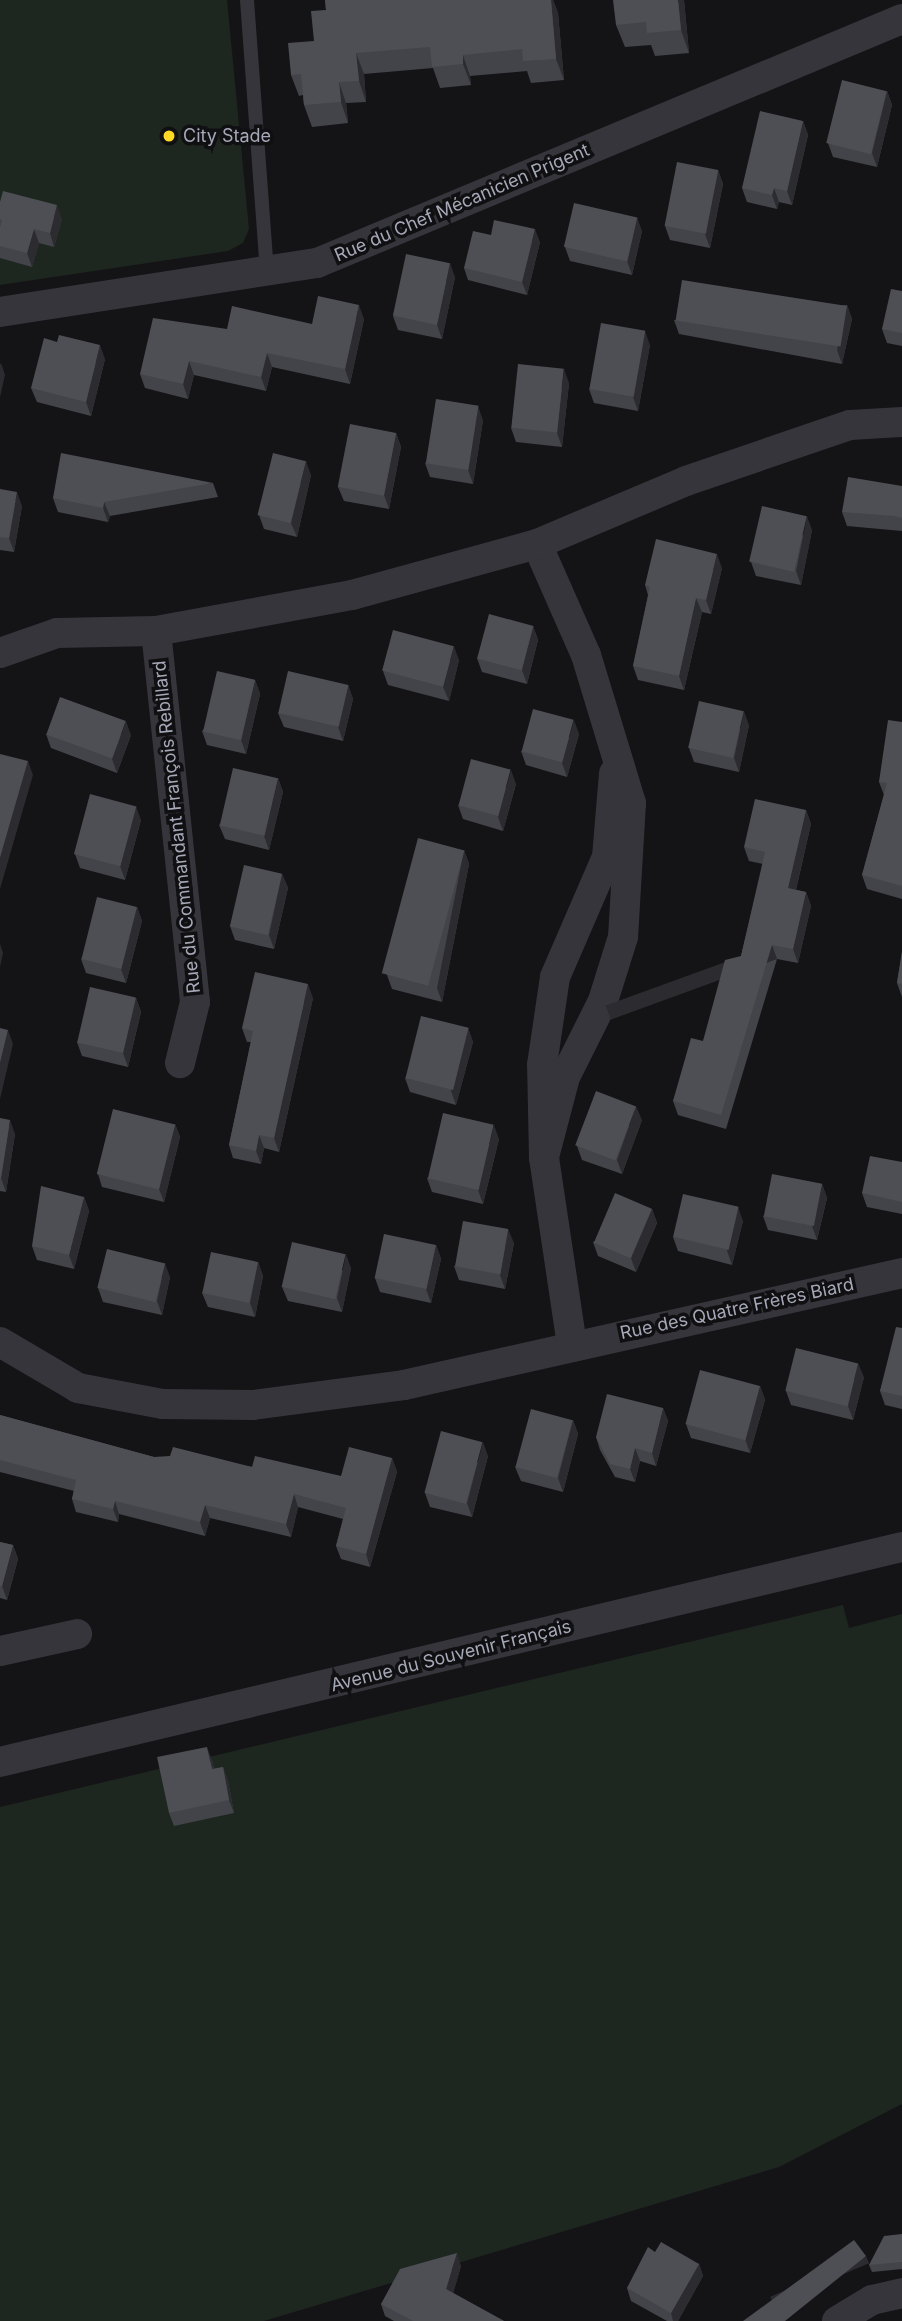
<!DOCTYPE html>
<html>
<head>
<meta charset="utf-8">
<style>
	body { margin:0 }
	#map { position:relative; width:902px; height:2321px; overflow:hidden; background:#141416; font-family:Inter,sans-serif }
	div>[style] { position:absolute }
	.green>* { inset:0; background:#1e2620 }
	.service>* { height:14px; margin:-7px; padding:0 7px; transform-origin:7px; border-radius:7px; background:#35353b }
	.minor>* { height:30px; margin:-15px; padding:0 15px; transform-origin:15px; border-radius:15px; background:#35353b }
	.wall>* { inset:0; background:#434449 }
	.shaded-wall>* { inset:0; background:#2c2c30; transform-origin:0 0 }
	.building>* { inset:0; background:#4e4e55; transform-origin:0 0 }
	.dots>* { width:19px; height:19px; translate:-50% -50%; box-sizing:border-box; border:4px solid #100f11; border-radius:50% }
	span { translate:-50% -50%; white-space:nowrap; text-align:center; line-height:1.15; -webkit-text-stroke:7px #100f11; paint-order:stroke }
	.poi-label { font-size:18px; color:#a5a8b7 }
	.left { translate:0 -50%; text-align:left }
	.street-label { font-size:18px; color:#a5a8b7 }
</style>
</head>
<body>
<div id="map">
	<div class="green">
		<div style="clip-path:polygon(0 0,227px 0,249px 229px,243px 243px,228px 251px,0 285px)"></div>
		<div style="clip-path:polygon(843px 1605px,849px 1628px,902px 1614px,902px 2104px,779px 2167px,264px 2321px,0 2321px,0 1807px)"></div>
	</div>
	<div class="service">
		<div style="left:247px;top:0;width:272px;rotate:85.8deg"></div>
	</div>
	<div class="minor">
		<div style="left:0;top:312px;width:321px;rotate:-8.8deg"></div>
		<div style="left:317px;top:263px;width:634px;rotate:-22.64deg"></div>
		<div style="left:537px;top:544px;width:121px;rotate:66.2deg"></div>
		<div style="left:586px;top:655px;width:155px;rotate:73.1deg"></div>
		<div style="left:631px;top:803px;width:134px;rotate:93.4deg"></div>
		<div style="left:623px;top:937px;width:67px;rotate:107.4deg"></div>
		<div style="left:603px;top:1001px;width:85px;rotate:116.6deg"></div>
		<div style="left:565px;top:1077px;width:83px;rotate:104.7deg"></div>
		<div style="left:156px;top:631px;width:373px;rotate:84deg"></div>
		<div style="left:195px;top:1002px;width:63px;rotate:103.8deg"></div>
		<div style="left:0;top:653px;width:60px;rotate:-19.3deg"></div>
		<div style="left:57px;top:633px;width:99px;rotate:-1.2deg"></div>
		<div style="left:156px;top:631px;width:199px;rotate:-10.4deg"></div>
		<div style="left:352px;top:595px;width:192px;rotate:-15.4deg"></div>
		<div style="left:537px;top:544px;width:162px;rotate:-22.9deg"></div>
		<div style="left:686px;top:481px;width:173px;rotate:-18.9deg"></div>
		<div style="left:850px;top:425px;width:52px;rotate:-3.3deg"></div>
		<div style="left:0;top:1342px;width:91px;rotate:30.5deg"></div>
		<div style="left:78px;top:1388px;width:86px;rotate:10.7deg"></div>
		<div style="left:163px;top:1404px;width:90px;rotate:0.6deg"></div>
		<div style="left:253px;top:1405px;width:152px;rotate:-7.5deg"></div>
		<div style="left:404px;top:1385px;width:510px;rotate:-12.67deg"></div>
		<div style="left:572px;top:1345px;width:190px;rotate:-98.5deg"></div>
		<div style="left:544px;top:1157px;width:92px;rotate:-91.2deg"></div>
		<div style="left:542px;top:1065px;width:89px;rotate:-81.6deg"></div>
		<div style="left:555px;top:977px;width:131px;rotate:-66.6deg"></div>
		<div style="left:607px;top:857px;width:84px;rotate:-85.2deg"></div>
		<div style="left:0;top:1651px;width:79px;rotate:-12.4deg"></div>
		<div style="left:0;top:1762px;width:927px;rotate:-13.41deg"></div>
		<div style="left:837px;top:2321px;width:41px;rotate:-31deg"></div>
		<div style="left:872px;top:2300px;width:31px;rotate:-13deg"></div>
	</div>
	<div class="wall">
		<div style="clip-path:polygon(325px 0,553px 0,558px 13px,564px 80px,531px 83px,527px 71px,470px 76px,471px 85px,440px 88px,433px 68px,364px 74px,366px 102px,346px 103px,348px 123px,312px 127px,304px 105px,303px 95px,299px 96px,291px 75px,314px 41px,326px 10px)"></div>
		<div style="clip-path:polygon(684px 0,689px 53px,655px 56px,651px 45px,625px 47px,616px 25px)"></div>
		<div style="clip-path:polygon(887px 91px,892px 105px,877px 167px,833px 157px,828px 143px)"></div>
		<div style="clip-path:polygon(803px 121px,808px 135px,792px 205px,779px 202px,777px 209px,747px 202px,742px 188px)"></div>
		<div style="clip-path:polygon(718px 170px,723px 184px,710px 248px,670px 240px,665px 226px)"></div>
		<div style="clip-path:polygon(0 202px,62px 219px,54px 247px,39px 243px,32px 267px,0 258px)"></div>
		<div style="clip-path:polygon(642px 231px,632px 275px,570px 261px,565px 247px)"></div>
		<div style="clip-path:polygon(491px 235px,540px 242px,527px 295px,468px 280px,464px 268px)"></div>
		<div style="clip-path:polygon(455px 277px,442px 339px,398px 330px,393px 316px)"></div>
		<div style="clip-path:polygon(902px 291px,902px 346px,887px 343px,882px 329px)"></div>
		<div style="clip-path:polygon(847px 305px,852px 319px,842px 364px,679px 334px,674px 320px)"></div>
		<div style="clip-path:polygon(364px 319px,350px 384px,272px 367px,266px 391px,194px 375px,188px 399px,145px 388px,140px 374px,227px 329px,312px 324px)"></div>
		<div style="clip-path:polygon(650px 345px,638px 411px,594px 403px,589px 389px)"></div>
		<div style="clip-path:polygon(105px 359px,91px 416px,37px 402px,31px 388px)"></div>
		<div style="clip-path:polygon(569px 383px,562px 447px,516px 442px,511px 428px)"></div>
		<div style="clip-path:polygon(483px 420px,473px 484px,430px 477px,425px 463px)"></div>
		<div style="clip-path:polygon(396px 433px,401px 447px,389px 509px,344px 501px,338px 487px)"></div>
		<div style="clip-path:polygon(311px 475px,297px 537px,264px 529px,259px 515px)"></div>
		<div style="clip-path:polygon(213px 483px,218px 497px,110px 516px,108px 522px,58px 512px,53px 498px)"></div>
		<div style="clip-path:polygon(902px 486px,902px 531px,847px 526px,842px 512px)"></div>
		<div style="clip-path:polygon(0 489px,22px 506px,14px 552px,0 550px)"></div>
		<div style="clip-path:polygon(812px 530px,801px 585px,756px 576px,751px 562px)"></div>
		<div style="clip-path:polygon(722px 568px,711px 614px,702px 612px,684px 690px,638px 680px,633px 666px,648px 595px,645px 585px)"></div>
		<div style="clip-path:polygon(533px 626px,538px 640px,527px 684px,482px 672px,477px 658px)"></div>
		<div style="clip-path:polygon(459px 660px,449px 701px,388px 685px,383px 671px)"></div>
		<div style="clip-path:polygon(255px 680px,260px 694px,246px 754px,207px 745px,202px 731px)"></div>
		<div style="clip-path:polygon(348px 685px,353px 699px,343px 741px,284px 727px,278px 713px)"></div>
		<div style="clip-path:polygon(902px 722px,902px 899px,867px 889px,862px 875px,884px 795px,879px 782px)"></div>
		<div style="clip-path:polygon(749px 725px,739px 772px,694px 762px,689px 748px)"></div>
		<div style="clip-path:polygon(46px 734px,131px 735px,117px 773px,51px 748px)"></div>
		<div style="clip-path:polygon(579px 734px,567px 777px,526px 765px,521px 751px)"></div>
		<div style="clip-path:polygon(278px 778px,283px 792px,269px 850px,225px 839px,219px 825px)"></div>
		<div style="clip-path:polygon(516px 784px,503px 831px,463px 819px,458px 805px)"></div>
		<div style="clip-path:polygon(806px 810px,811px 824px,796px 890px,806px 892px,811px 906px,798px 963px,777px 959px,726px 1129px,678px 1115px,673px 1101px,703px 1041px,741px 956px,763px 864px,749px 861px,744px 847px)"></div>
		<div style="clip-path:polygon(141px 820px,125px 880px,80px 868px,75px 854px)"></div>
		<div style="clip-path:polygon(464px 850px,469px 864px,442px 1002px,392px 989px,387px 975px)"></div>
		<div style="clip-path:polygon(282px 874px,288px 888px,274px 949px,235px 940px,230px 926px)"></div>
		<div style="clip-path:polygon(137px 907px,142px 921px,126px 983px,86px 973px,81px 959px)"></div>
		<div style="clip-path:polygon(902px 952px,902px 997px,897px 983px)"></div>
		<div style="clip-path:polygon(136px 998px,141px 1012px,128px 1067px,82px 1056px,77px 1042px)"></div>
		<div style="clip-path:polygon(313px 998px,279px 1152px,264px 1148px,261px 1164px,233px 1158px,229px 1145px,251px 1042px,247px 1042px,242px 1028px)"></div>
		<div style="clip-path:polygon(468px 1028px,473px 1042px,456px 1105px,410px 1092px,405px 1078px)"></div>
		<div style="clip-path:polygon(0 1118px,15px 1134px,6px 1192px,0 1191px)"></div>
		<div style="clip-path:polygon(642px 1120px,622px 1174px,582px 1160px,577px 1146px)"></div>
		<div style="clip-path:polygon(175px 1124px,180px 1137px,164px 1202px,102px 1187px,98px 1174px)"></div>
		<div style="clip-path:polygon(499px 1139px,483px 1204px,432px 1192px,427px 1178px)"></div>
		<div style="clip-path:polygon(902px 1162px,902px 1214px,867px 1207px,862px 1193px)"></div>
		<div style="clip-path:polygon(822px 1184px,827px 1198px,817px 1240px,768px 1230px,763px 1216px)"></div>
		<div style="clip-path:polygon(84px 1197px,89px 1211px,74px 1269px,37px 1260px,32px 1246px)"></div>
		<div style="clip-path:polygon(652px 1209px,657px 1223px,636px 1272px,598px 1256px,593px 1242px)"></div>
		<div style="clip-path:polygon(743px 1221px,732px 1265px,678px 1251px,673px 1237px)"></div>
		<div style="clip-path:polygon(514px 1243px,505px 1289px,459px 1280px,454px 1266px)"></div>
		<div style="clip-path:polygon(436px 1245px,441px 1259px,431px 1303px,380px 1292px,375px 1278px)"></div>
		<div style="clip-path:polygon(258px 1262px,263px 1276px,255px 1317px,208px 1307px,202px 1293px)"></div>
		<div style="clip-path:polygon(351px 1268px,342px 1312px,288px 1301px,282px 1287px)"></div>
		<div style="clip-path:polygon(170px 1277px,162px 1315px,103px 1302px,98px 1288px)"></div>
		<div style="clip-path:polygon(902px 1328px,902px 1409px,885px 1405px,880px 1391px)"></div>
		<div style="clip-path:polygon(864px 1377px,853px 1420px,791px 1405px,786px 1391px)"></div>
		<div style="clip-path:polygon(760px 1386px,765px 1400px,750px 1453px,691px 1438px,686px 1424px)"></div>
		<div style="clip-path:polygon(663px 1408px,668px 1421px,656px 1466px,640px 1461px,635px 1482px,615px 1477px,600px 1450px,596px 1437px)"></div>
		<div style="clip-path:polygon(0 1415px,154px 1457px,341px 1476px,392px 1458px,397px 1472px,370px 1567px,341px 1559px,336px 1546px,343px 1519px,298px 1507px,291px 1537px,210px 1518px,205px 1536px,119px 1514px,118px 1522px,76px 1512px,72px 1499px,74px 1491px,0 1472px)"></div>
		<div style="clip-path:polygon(573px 1420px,578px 1434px,563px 1492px,521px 1481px,515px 1467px)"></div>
		<div style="clip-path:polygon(488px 1456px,472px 1517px,430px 1507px,425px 1493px)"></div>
		<div style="clip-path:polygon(0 1542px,13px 1545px,18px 1559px,7px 1600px,0 1598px)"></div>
		<div style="clip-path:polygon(212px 1760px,214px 1769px,223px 1767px,228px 1781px,234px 1813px,174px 1826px,169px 1813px)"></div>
		<div style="clip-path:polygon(902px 2234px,902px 2269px,872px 2272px,869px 2265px)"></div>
		<div style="clip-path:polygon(655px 2252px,699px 2264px,703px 2276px,678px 2321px,667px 2321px,631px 2301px,627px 2288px)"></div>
		<div style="clip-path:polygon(461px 2266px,453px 2293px,504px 2321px,394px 2321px,385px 2316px,381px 2304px)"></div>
	</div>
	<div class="shaded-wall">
		<div style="clip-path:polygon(551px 0,553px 0,558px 13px,564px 80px,556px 59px)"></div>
		<div style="clip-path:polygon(678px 0,684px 0,689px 53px,681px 30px)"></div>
		<div style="clip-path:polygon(356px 53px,364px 74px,366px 102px,359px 81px)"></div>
		<div style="clip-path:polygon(463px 55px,470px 76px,471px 85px,463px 64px)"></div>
		<div style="clip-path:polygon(339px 82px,346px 103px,348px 123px,341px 102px)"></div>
		<div style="clip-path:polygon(887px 91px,892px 105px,877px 167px,872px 153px)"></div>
		<div style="clip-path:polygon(803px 121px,808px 135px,792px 205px,787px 191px)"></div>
		<div style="clip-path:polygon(718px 170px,723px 184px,710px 248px,705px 234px)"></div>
		<div style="clip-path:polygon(774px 188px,779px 202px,777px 209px,772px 195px)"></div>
		<div style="clip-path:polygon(57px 205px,62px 219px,54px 247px,50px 233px)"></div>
		<div style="clip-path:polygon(637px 217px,642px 231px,632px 275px,627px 261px)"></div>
		<div style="clip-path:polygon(34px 229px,39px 243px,32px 267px,27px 253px)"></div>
		<div style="clip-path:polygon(535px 229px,540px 242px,527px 295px,522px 282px)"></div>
		<div style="clip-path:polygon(450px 263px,455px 277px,442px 339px,437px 325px)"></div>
		<div style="clip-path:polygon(359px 305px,364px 319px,350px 384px,345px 369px)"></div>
		<div style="clip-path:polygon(847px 305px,852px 319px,842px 364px,837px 350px)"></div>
		<div style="clip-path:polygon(645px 331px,650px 345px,638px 411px,633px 397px)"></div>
		<div style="clip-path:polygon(100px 345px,105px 359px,91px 416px,86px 402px)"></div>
		<div style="clip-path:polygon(267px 353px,272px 367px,266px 391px,261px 377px)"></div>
		<div style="clip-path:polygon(189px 361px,194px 375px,188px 399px,183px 384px)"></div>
		<div style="clip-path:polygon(1px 363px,5px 375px,0 397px,0 365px)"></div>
		<div style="clip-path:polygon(564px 369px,569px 383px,562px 447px,557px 433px)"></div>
		<div style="clip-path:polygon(478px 406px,483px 420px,473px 484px,468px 470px)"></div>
		<div style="clip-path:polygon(396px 433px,401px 447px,389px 509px,384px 495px)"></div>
		<div style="clip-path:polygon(306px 461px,311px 475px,297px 537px,291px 523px)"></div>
		<div style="clip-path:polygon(17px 492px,22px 506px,14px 552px,9px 538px)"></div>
		<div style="clip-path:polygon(104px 502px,110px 516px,108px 522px,103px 508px)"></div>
		<div style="clip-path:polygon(807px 516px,812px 530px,801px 585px,796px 571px)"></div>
		<div style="clip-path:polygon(717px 554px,722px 568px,711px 614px,706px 600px)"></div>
		<div style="clip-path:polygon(696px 598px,702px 612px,684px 690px,679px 676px)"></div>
		<div style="clip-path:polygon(533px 626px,538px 640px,527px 684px,522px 670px)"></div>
		<div style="clip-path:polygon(454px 646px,459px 660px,449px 701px,443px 687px)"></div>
		<div style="clip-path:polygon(255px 680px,260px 694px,246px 754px,241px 740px)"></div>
		<div style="clip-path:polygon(348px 685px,353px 699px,343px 741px,338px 727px)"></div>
		<div style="clip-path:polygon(744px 711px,749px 725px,739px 772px,734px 758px)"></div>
		<div style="clip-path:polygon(574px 720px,579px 734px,567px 777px,562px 763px)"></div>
		<div style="clip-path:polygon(126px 721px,131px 735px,117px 773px,112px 759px)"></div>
		<div style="clip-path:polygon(28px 761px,33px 775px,0 889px,0 858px)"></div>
		<div style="clip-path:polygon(511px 770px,516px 784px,503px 831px,498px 817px)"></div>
		<div style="clip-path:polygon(278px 778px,283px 792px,269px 850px,264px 836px)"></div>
		<div style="clip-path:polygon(136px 806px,141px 820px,125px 880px,120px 866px)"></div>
		<div style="clip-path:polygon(806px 810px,811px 824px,793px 902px,788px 888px)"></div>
		<div style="clip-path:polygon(464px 850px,469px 864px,442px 1002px,437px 988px)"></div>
		<div style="clip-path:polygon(282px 874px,288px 888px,274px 949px,269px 935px)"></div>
		<div style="clip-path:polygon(806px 892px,811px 906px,798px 963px,793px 949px)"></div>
		<div style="clip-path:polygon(137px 907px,142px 921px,126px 983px,121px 969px)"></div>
		<div style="clip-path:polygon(0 944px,3px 953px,0 967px)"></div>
		<div style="left:772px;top:945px;width:15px;height:177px;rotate:70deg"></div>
		<div style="clip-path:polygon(308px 984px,313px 998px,279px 1152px,274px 1138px)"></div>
		<div style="clip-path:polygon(136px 998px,141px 1012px,128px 1067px,123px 1053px)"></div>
		<div style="clip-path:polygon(468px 1028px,473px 1042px,456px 1105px,451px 1091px)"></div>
		<div style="clip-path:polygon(8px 1030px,13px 1044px,0 1099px,0 1063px)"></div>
		<div style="clip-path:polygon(636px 1106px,642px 1120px,622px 1174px,617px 1160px)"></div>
		<div style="clip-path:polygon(10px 1120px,15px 1134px,6px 1192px,1px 1178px)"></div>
		<div style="clip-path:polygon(175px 1124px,180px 1137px,164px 1202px,159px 1189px)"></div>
		<div style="clip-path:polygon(494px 1125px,499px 1139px,483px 1204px,478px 1190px)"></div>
		<div style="clip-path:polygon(259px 1135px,264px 1148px,261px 1164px,256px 1151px)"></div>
		<div style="clip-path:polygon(822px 1184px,827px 1198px,817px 1240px,812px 1226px)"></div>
		<div style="clip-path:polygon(84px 1197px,89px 1211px,74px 1269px,69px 1255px)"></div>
		<div style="clip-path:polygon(738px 1207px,743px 1221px,732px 1265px,727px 1251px)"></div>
		<div style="clip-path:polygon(652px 1209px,657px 1223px,636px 1272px,631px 1258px)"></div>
		<div style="clip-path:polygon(508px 1229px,514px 1243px,505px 1289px,500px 1275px)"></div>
		<div style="clip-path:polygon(436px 1245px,441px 1259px,431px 1303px,426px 1289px)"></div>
		<div style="clip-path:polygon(346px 1254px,351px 1268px,342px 1312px,337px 1298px)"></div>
		<div style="clip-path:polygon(258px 1262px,263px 1276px,255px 1317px,250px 1303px)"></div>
		<div style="clip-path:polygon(165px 1263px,170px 1277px,162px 1315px,157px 1301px)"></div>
		<div style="clip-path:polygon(858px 1363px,864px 1377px,853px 1420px,848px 1406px)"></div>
		<div style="clip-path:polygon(760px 1386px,765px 1400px,750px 1453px,745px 1439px)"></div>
		<div style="clip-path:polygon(663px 1408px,668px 1421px,656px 1466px,652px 1453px)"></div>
		<div style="clip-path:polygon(573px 1420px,578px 1434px,563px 1492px,558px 1478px)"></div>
		<div style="clip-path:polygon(483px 1442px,488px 1456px,472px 1517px,467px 1503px)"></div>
		<div style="clip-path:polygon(635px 1448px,640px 1461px,635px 1482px,630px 1469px)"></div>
		<div style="clip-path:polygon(392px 1458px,397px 1472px,370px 1567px,366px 1554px)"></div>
		<div style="clip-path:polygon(294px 1494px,298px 1507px,291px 1537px,286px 1524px)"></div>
		<div style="clip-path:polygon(115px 1501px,119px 1514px,118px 1522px,113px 1509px)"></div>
		<div style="clip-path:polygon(205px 1505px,210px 1518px,205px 1536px,200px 1522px)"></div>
		<div style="clip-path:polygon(13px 1545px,18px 1559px,7px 1600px,2px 1586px)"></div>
		<div style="clip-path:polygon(207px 1747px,212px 1760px,217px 1783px,212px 1769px)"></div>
		<div style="clip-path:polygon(223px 1767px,228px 1781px,234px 1813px,229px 1800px)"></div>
		<div style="clip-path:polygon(457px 2253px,461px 2266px,451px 2301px,446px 2289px)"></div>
		<div style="left:866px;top:2256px;width:8px;height:104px;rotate:67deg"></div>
		<div style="clip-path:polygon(699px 2264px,703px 2276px,678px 2321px,673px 2321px,671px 2313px)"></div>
	</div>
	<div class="building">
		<div style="clip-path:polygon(325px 0,551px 0,556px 59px,523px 61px,522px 49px,463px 55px,463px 64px,432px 67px,430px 47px,356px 53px,359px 81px,339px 82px,341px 102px,304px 105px,301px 74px,291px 75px,288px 43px,314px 41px,311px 11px,326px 10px)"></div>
		<div style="clip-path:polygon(613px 0,678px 0,681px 30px,647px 33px,646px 22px,616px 25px)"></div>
		<div style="left:842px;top:80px;width:46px;height:65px;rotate:14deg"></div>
		<div style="clip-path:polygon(760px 111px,803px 121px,787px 191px,774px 188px,772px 195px,742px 188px)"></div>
		<div style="left:677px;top:162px;width:42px;height:65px;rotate:11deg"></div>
		<div style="clip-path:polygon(3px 191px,57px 205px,50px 233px,34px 229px,27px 253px,0 246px,0 228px,2px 220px,0 219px,0 202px)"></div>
		<div style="left:574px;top:203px;width:65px;height:45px;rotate:13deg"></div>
		<div style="clip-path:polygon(494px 220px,535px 229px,522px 282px,464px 268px,473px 231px,491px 235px)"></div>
		<div style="left:406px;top:254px;width:45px;height:63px;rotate:12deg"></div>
		<div style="left:682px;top:280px;width:167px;height:41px;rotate:9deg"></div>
		<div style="clip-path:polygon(891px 289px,902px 291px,902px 333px,882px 329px)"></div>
		<div style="clip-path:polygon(318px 296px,359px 305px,345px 369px,267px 353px,261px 377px,189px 361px,183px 384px,140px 374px,153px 318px,227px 329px,232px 306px,312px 324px)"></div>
		<div style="left:601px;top:323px;width:45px;height:67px;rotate:10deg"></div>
		<div style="clip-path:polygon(59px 335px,100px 345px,86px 402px,31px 388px,44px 338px,57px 342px)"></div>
		<div style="left:518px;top:364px;width:46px;height:64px;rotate:6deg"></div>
		<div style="left:436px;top:399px;width:43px;height:65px;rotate:9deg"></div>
		<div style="left:350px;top:424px;width:47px;height:64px;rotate:11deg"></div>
		<div style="clip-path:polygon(61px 453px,213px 483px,104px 502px,103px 508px,53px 498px)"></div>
		<div style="left:273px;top:453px;width:34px;height:64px;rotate:14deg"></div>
		<div style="clip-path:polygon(848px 477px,902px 486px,902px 518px,895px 516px,842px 512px)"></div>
		<div style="clip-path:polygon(0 489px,17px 492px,9px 538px,0 537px)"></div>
		<div style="left:762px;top:506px;width:46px;height:57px;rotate:13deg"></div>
		<div style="clip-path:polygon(656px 539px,717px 554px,706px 600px,696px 598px,679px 676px,633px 666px,650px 587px,645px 585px)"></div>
		<div style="left:489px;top:614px;width:46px;height:46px;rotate:15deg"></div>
		<div style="left:393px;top:630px;width:63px;height:42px;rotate:15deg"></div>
		<div style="left:217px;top:671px;width:39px;height:62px;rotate:13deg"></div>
		<div style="left:288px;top:671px;width:62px;height:43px;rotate:13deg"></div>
		<div style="left:60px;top:697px;width:70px;height:40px;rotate:20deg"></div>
		<div style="left:699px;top:701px;width:46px;height:48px;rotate:13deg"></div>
		<div style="left:533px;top:709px;width:42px;height:44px;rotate:15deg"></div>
		<div style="clip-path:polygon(888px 720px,902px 722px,902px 886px,862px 875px,887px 783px,879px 782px)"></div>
		<div style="clip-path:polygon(0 754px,28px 761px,0 858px)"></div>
		<div style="left:471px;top:759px;width:41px;height:48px;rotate:15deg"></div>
		<div style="left:233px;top:768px;width:46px;height:59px;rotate:13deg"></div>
		<div style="left:90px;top:794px;width:48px;height:62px;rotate:15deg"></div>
		<div style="clip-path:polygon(755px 799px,806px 810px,788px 888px,806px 892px,793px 949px,772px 945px,721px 1115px,673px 1101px,691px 1038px,703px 1041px,725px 960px,741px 956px,765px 852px,744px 847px)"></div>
		<div style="left:418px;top:838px;width:48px;height:140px;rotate:15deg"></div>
		<div style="left:244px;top:865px;width:39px;height:63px;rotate:13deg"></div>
		<div style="left:97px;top:897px;width:41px;height:64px;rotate:14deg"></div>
		<div style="clip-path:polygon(902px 952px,902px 984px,897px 983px)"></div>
		<div style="clip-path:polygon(255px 972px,308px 984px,274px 1138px,259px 1135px,256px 1151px,229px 1145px,253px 1031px,242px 1028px)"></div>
		<div style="left:90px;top:987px;width:47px;height:57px;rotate:13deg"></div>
		<div style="left:421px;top:1016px;width:49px;height:64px;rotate:14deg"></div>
		<div style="clip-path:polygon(0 1028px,8px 1030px,0 1063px)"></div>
		<div style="left:596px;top:1091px;width:43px;height:58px;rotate:21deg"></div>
		<div style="left:113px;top:1109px;width:64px;height:67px;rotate:14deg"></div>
		<div style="left:443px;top:1113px;width:52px;height:67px;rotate:13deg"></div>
		<div style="clip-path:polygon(0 1118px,10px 1120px,1px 1178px,0 1178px)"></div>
		<div style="clip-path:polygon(870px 1156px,902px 1162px,902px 1202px,862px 1193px)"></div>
		<div style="left:772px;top:1174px;width:51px;height:43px;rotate:11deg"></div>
		<div style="clip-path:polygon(41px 1186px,84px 1197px,69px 1255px,32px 1246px)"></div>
		<div style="left:615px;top:1193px;width:40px;height:54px;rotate:23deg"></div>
		<div style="left:683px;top:1194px;width:57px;height:44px;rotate:13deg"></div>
		<div style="left:463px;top:1221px;width:46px;height:46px;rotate:10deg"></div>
		<div style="left:384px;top:1234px;width:53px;height:45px;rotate:12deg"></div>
		<div style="left:292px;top:1242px;width:55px;height:46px;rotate:13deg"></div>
		<div style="left:107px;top:1249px;width:60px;height:40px;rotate:14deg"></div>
		<div style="left:211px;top:1252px;width:48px;height:42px;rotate:12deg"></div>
		<div style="clip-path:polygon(896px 1327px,902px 1328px,902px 1396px,880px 1391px)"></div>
		<div style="left:796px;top:1348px;width:64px;height:44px;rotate:14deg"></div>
		<div style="left:700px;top:1370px;width:62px;height:56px;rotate:15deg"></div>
		<div style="clip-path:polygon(607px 1394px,663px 1408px,652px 1453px,635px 1448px,630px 1469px,610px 1464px,596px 1437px)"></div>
		<div style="left:531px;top:1409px;width:43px;height:60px;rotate:15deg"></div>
		<div style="clip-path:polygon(0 1415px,154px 1457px,170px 1456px,173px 1447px,252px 1467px,255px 1456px,341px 1476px,349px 1447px,392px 1458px,366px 1554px,336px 1546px,346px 1508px,294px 1494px,286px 1524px,205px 1505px,200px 1522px,115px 1501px,113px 1509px,72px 1499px,76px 1480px,0 1460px)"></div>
		<div style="left:441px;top:1431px;width:43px;height:64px;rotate:15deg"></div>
		<div style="clip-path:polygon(0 1542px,13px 1545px,2px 1586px,0 1586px)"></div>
		<div style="clip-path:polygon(207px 1747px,212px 1769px,223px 1767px,229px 1800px,169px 1813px,157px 1757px)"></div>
		<div style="clip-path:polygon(902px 2234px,902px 2262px,869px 2265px,884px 2236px)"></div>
		<div style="clip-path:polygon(854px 2240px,866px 2256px,785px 2321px,743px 2321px)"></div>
		<div style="clip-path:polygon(661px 2242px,699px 2264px,671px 2313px,627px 2288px,648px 2247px,655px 2252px)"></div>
		<div style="clip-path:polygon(457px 2253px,446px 2289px,504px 2321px,413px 2321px,381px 2304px,400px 2269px)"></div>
	</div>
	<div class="dots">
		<div style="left:169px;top:136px;background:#fdd825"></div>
	</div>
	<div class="poi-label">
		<span class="left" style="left:183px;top:136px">City Stade</span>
	</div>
	<div class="street-label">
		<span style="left:462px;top:203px;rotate:-23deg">Rue du Chef Mécanicien Prigent</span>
		<span style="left:177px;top:827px;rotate:-96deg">Rue du Commandant François Rebillard</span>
		<span style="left:737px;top:1309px;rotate:-12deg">Rue des Quatre Frères Biard</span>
		<span style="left:451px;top:1656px;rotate:-14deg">Avenue du Souvenir Français</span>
	</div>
</div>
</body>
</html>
